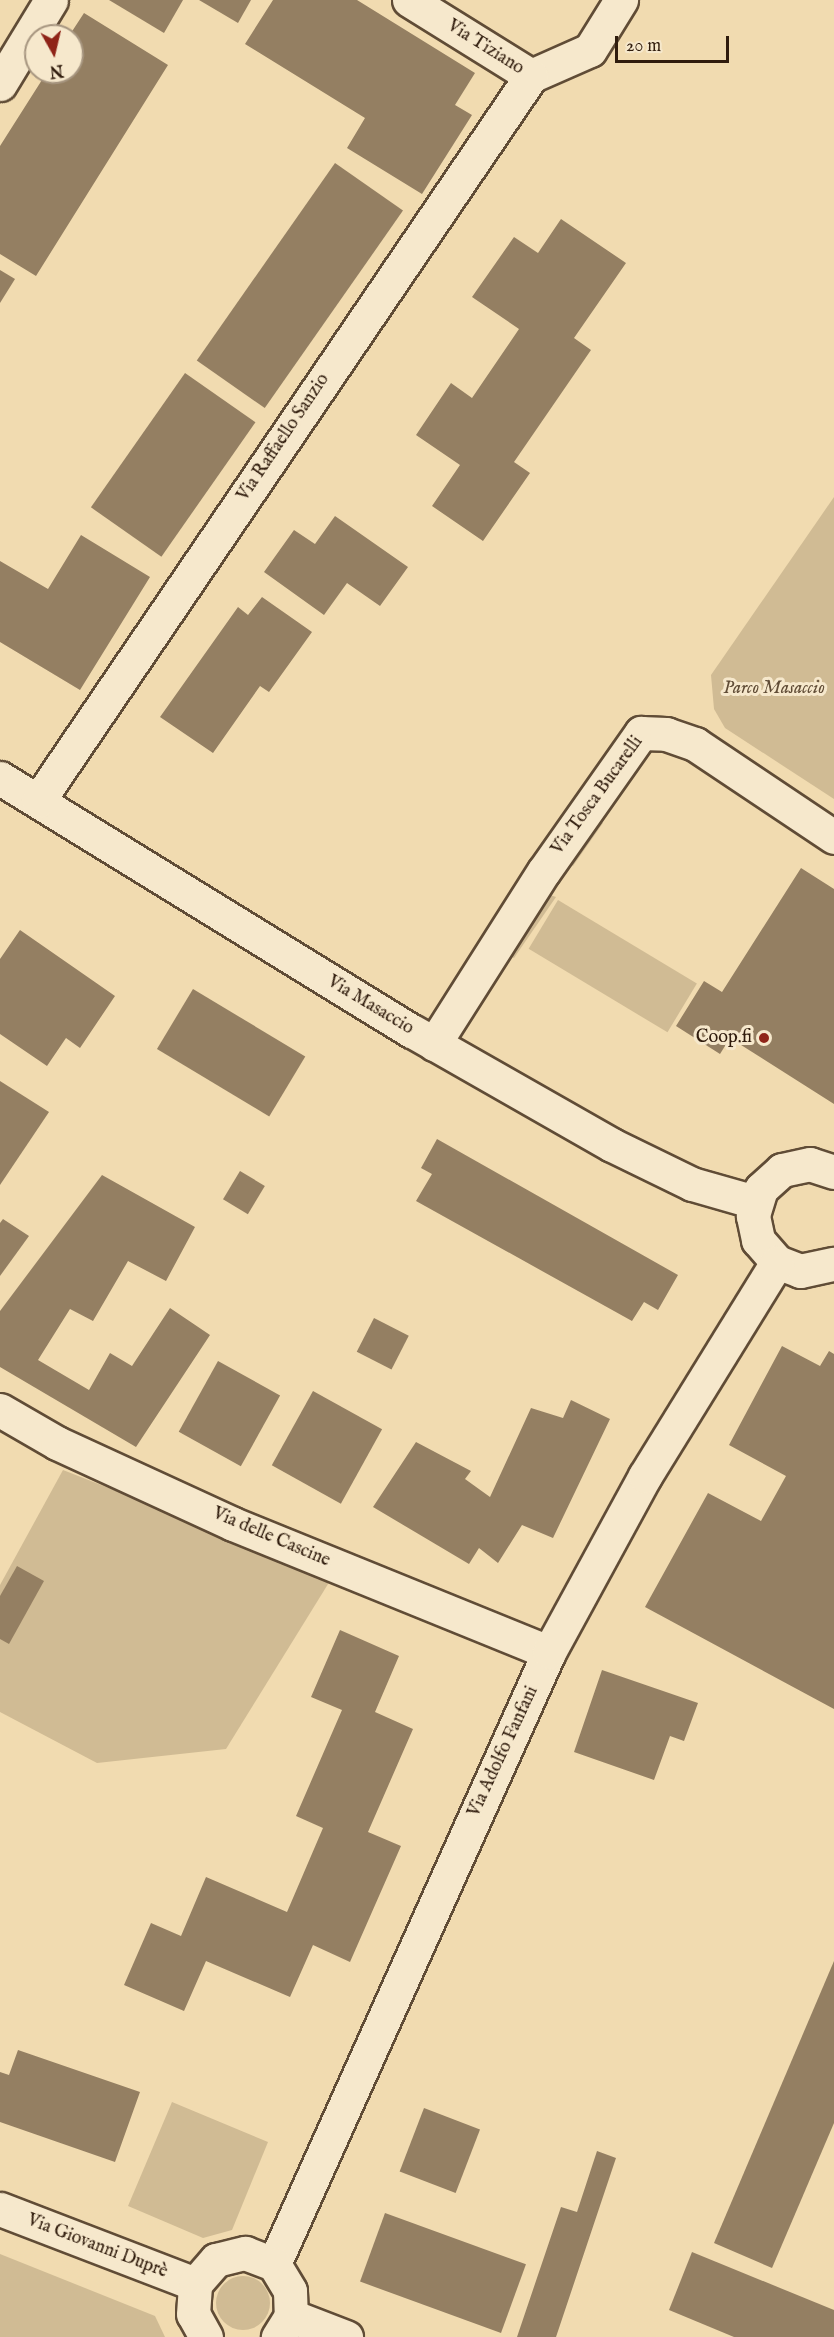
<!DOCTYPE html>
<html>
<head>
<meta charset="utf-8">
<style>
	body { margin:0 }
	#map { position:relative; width:834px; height:2337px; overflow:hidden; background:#f1dbb0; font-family:"IM FELL English",serif }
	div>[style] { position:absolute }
	.green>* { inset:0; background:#d0bb94; transform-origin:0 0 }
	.round { border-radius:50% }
	.building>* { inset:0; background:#947f62; transform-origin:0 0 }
	.roads { filter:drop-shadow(2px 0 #604c36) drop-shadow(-2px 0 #604c36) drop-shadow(0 2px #604c36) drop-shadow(0 -2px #604c36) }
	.minor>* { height:33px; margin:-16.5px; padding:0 16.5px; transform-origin:16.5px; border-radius:16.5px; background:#f6e8cc }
	.dots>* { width:16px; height:16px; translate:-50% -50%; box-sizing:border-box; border:3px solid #f6e8cc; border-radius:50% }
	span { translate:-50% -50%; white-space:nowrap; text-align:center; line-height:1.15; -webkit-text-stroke:6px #f6e8cc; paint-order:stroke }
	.street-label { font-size:18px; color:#301c0d }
	.park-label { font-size:18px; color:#604c36; font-style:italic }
	.poi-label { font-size:18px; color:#301c0d }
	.right { translate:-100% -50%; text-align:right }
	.north { position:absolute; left:24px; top:24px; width:60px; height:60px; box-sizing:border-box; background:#f6e8cc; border:2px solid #a79680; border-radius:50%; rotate:172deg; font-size:16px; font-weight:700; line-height:24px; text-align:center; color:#301c0d }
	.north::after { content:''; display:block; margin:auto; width:21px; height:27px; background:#8f2418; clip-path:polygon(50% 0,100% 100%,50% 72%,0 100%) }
	.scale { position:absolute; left:615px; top:36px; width:114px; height:27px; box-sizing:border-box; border:3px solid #301c0d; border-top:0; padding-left:8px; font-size:18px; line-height:21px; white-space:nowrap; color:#301c0d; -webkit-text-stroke:4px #f6e8cc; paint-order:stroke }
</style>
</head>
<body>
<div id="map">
	<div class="green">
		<div style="clip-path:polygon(834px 497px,834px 799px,725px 728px,714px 709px,711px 675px)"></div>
		<div style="clip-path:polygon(599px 820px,603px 823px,573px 866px,570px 864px)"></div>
		<div style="clip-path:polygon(550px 895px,556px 897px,514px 958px,510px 956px)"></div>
		<div style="left:558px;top:900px;width:162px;height:57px;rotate:31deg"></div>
		<div style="clip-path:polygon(63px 1470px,333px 1576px,226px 1749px,97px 1763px,0 1712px,0 1585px)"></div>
		<div style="clip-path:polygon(172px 2102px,268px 2142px,232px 2230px,203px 2238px,128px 2206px)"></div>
		<div style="clip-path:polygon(0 2254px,155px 2316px,165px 2337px,0 2337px)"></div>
		<div class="round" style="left:216px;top:2276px;width:54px;height:54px"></div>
	</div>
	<div class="building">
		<div style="clip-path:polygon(109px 0,183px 0,164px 33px)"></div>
		<div style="clip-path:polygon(199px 0,251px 0,238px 23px)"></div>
		<div style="clip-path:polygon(273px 0,357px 0,475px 73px,455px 105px,472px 115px,422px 194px,347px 148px,365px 118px,245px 44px)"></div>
		<div style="clip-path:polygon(84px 13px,168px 65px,36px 276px,0 254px,0 146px,47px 72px,72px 72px,69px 36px)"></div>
		<div style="left:335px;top:163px;width:83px;height:241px;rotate:35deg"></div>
		<div style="clip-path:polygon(561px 219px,626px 263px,574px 338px,591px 350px,514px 462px,530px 473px,483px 541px,432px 506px,460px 465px,416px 435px,451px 383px,472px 398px,519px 329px,472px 297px,514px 237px,538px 253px)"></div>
		<div style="clip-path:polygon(0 270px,15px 279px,0 303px)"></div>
		<div style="left:185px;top:373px;width:86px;height:164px;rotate:35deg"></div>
		<div style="clip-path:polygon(335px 516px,408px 567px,380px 606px,347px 583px,324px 615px,264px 572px,294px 530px,315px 544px)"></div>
		<div style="clip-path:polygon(81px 535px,150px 577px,80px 690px,0 642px,0 561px,48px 589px)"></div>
		<div style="clip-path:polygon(262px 597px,312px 632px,269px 692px,260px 686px,213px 753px,160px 717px,238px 607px,248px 615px)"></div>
		<div style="clip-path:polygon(801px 868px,834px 889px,834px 1104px,730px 1038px,720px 1054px,676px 1026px,704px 981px,722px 992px)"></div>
		<div style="clip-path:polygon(20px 930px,115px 996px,80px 1048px,66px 1038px,47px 1066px,0 1034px,0 959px)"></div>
		<div style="left:193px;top:989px;width:131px;height:70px;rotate:31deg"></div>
		<div style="clip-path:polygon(0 1081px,49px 1112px,0 1185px)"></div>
		<div style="clip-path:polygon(437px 1139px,678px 1275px,658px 1310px,644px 1302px,632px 1321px,416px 1201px,432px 1174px,421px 1168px)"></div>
		<div style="left:240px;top:1171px;width:29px;height:33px;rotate:31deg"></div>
		<div style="clip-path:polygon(102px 1175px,195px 1227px,166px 1281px,128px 1261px,93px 1321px,70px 1309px,38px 1360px,89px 1390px,110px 1353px,132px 1366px,170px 1308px,210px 1335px,136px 1447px,0 1367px,0 1311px)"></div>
		<div style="clip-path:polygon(3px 1219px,29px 1236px,0 1276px,0 1223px)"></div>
		<div style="left:374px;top:1318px;width:39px;height:38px;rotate:27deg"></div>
		<div style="clip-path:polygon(782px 1346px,820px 1366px,829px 1351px,834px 1354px,834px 1709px,645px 1607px,708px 1493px,761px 1521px,786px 1476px,729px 1445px)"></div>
		<div style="left:218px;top:1361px;width:71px;height:81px;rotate:29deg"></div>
		<div style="left:313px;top:1391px;width:79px;height:85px;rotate:29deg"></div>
		<div style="clip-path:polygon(571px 1400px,610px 1419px,553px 1538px,522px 1525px,498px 1563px,479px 1548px,469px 1564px,373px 1507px,416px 1442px,471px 1471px,465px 1479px,490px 1497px,531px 1408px,563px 1418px)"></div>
		<div style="clip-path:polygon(17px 1566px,44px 1581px,9px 1644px,0 1639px,0 1596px)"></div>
		<div style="clip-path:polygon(340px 1630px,399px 1656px,375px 1712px,413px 1729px,368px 1832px,401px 1846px,350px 1962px,313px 1945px,290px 1997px,206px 1961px,184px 2011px,124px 1985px,151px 1923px,181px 1936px,206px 1877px,287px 1912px,323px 1828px,296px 1816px,342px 1710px,311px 1697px)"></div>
		<div style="clip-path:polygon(602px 1670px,698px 1703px,684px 1741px,670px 1736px,654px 1780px,574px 1752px)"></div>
		<div style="clip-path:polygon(834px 1961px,834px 2123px,772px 2268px,714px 2243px)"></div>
		<div style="clip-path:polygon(18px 2050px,140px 2092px,115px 2162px,0 2122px,0 2072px,9px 2075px)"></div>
		<div style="left:424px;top:2108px;width:60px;height:68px;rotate:21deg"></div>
		<div style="clip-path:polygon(597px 2151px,616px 2158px,556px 2337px,517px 2337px,561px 2207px,577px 2212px)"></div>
		<div style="left:385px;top:2213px;width:150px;height:73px;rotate:20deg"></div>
		<div style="clip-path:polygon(692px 2252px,834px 2310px,834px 2337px,734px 2337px,669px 2310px)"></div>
	</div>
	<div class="roads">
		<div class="minor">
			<div style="left:409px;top:0;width:144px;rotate:31.9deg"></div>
			<div style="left:531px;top:76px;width:64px;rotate:-23.8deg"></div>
			<div style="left:590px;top:50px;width:59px;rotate:-58.2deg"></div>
			<div style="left:0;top:84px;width:98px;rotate:-58.7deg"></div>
			<div style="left:0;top:778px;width:483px;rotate:31.6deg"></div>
			<div style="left:412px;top:1031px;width:230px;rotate:29.7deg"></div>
			<div style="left:612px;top:1145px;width:89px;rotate:26deg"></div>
			<div style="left:692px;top:1184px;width:66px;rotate:15.9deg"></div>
			<div style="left:38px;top:801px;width:877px;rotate:-55.78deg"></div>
			<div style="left:434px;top:1044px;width:205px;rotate:-57.6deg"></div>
			<div style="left:544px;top:871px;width:169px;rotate:-54.9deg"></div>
			<div style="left:641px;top:733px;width:25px;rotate:2deg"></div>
			<div style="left:666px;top:734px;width:31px;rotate:19deg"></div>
			<div style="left:695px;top:744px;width:167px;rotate:33.8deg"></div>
			<div style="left:834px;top:1172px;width:25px;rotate:-162deg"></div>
			<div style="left:810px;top:1164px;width:29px;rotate:168deg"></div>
			<div style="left:782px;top:1170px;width:28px;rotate:138deg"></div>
			<div style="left:761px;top:1189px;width:28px;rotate:107deg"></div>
			<div style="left:753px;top:1216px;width:25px;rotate:78deg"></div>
			<div style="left:758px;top:1240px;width:29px;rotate:49deg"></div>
			<div style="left:777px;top:1262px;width:25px;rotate:21deg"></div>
			<div style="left:800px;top:1271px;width:35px;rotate:-12deg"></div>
			<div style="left:0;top:1410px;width:66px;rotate:30.1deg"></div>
			<div style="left:57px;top:1443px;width:194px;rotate:24.7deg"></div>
			<div style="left:233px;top:1524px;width:341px;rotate:22.1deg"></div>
			<div style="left:0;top:2209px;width:209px;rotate:21deg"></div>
			<div style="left:274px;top:2264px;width:671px;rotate:-65.8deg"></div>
			<div style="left:549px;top:1652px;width:200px;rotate:-61.4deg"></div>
			<div style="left:645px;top:1476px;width:251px;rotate:-58.3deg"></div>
			<div style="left:291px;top:2316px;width:59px;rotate:20.9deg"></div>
			<div style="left:206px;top:2337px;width:26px;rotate:-119deg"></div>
			<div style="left:193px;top:2314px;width:30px;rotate:-86deg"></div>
			<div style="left:195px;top:2284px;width:32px;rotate:-49deg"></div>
			<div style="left:216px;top:2260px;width:30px;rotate:-14deg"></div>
			<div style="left:245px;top:2253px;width:31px;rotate:21deg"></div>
			<div style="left:274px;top:2264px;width:31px;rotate:59deg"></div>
			<div style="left:290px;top:2291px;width:25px;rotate:88deg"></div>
			<div style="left:291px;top:2316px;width:25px;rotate:122deg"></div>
		</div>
	</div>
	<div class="dots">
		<div style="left:764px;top:1038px;background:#8f2418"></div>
	</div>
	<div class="street-label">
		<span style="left:485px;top:48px;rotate:32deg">Via Tiziano</span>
		<span style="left:284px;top:438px;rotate:-56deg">Via Raffaello Sanzio</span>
		<span style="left:598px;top:796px;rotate:-54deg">Via Tosca Bucarelli</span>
		<span style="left:370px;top:1006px;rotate:31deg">Via Masaccio</span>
		<span style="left:271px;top:1538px;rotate:23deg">Via delle Cascine</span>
		<span style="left:504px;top:1752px;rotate:-65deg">Via Adolfo Fanfani</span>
		<span style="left:97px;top:2247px;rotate:21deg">Via Giovanni Duprè</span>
	</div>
	<div class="park-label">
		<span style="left:774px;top:689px">Parco Masaccio</span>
	</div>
	<div class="poi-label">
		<span class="right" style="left:752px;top:1038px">Coop.fi</span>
	</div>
	<div class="north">N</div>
	<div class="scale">20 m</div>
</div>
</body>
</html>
